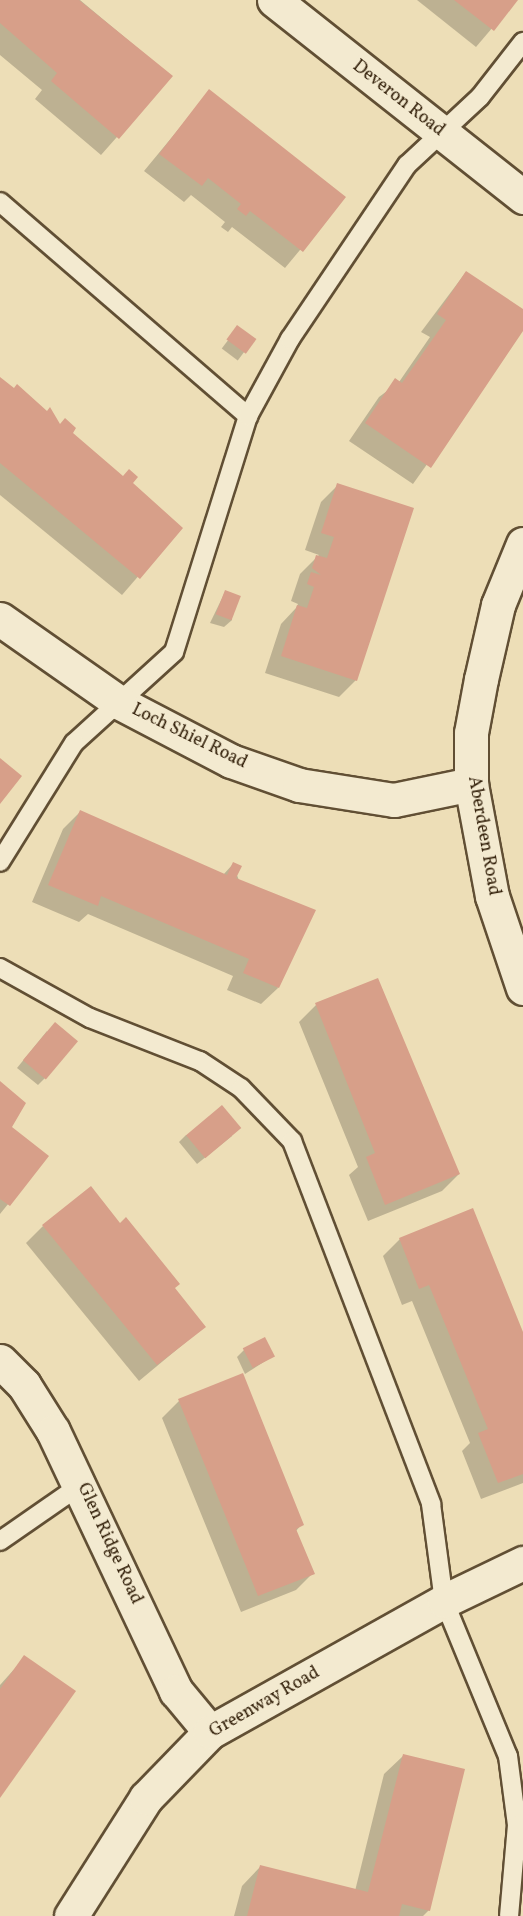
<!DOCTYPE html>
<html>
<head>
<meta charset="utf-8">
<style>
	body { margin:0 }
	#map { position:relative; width:523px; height:1916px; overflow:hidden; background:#eddeb7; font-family:Vollkorn,serif }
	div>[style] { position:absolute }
	.shadow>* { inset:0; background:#0003; transform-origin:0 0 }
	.building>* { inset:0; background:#d79f89; transform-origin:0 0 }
	.roads { filter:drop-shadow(2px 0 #614f34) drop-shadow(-2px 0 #614f34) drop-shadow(0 2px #614f34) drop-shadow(0 -2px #614f34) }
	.lane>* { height:18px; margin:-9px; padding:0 9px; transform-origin:9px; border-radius:9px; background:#f3ead0 }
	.street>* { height:33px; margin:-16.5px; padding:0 16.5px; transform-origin:16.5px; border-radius:16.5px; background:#f3ead0 }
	span { translate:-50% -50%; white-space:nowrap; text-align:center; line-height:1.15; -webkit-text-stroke:6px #f3ead0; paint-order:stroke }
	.street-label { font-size:18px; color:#321f09 }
</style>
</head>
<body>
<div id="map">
	<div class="shadow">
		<div style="clip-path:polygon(0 0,80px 0,171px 76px,101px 155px,35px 99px,42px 90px,0 55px)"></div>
		<div style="clip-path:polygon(417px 0,516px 0,476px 47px)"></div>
		<div style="clip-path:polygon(210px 91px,344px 197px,285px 268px,232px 227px,228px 232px,221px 227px,225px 222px,191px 195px,184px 202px,144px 171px)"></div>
		<div style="clip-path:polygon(466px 272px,523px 311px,523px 329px,413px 484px,349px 441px,379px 397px,399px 382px,430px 337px,421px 332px)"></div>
		<div style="left:238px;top:327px;width:20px;height:27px;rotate:37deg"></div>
		<div style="clip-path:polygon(0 378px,180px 528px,122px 595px,0 495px)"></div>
		<div style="clip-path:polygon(338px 485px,356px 680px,339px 697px,265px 673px,281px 624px,296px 608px,298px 604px,291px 601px,300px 574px,319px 555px,305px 550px,321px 502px)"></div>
		<div style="clip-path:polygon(225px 592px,232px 620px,224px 627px,210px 623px)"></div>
		<div style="clip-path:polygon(80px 812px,223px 875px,233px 864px,278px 988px,261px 1004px,227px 990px,233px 976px,88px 914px,79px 922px,32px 902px,63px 829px)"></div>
		<div style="clip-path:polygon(316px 1005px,459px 1174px,442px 1191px,368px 1221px,349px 1175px,358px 1167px,299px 1022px)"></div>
		<div style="clip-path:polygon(47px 1031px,45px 1078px,38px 1085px,17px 1068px)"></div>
		<div style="clip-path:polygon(0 1083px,10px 1127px,47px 1156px,0 1214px)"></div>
		<div style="clip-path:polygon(186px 1135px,232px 1136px,197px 1164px,179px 1142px)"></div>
		<div style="clip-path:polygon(43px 1226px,204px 1327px,139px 1381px,26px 1243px)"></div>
		<div style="clip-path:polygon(400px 1239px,523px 1336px,523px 1483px,481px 1499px,462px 1451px,470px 1443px,412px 1301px,402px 1305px,383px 1256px)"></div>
		<div style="clip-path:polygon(244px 1350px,273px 1356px,245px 1374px,237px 1357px)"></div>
		<div style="clip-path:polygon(179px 1401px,302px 1524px,296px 1531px,313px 1573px,296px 1590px,241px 1612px,162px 1418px)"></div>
		<div style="clip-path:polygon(25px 1657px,0 1797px,0 1685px)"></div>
		<div style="clip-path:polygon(403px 1756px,429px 1910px,423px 1916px,234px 1916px,242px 1886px,260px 1867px,355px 1891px,384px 1774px)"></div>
	</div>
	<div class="building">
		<div style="clip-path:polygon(0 0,79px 0,173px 76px,119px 139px,51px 81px,57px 73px,0 23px)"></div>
		<div style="clip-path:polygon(454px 0,518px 0,494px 31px)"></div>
		<div style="clip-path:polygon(209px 89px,346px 197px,303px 252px,250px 211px,246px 216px,237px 209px,241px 204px,208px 178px,202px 186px,159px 154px)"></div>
		<div style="clip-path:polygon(466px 271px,523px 309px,523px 331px,431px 468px,365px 423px,395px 378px,402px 383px,446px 320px,437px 314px)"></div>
		<div style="left:237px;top:325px;width:24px;height:18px;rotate:36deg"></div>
		<div style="clip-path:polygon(0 377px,14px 388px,17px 384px,47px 411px,50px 407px,60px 424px,65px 418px,76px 428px,73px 433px,123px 476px,129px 469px,138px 477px,133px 483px,183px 528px,140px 579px,0 463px)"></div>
		<div style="clip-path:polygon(337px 483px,414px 508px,357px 681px,281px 656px,297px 605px,307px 608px,314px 587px,307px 584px,311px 572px,321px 575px,312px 568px,316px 555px,327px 558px,334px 537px,321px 533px)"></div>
		<div style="left:225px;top:590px;width:17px;height:26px;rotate:21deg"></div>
		<div style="clip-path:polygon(0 758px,22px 776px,0 804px)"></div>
		<div style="clip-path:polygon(80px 810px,227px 875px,233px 862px,242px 866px,236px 878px,316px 910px,279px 988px,243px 973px,249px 959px,101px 896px,98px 906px,48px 885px)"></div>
		<div style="clip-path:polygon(378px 978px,460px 1174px,385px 1205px,366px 1157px,375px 1153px,315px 1003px)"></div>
		<div style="left:55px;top:1022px;width:30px;height:50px;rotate:40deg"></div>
		<div style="clip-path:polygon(0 1081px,26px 1103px,12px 1127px,49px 1156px,10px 1206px,0 1199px)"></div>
		<div style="left:222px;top:1105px;width:30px;height:47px;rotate:50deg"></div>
		<div style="clip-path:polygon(91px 1186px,120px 1223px,126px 1217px,180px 1284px,175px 1288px,206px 1327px,157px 1365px,42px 1225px)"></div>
		<div style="clip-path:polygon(473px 1208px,523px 1332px,523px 1474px,498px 1483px,478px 1433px,488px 1429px,429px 1285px,419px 1289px,399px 1238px)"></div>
		<div style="left:265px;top:1337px;width:22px;height:25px;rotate:63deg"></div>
		<div style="clip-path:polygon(243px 1373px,304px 1525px,296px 1529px,315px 1574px,258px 1596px,178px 1399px)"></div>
		<div style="clip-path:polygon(24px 1655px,76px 1691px,0 1798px,0 1689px)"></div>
		<div style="clip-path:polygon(403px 1754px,465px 1769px,430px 1911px,402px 1904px,399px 1916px,247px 1916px,260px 1865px,368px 1892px)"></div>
	</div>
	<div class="roads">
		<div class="lane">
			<div style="left:0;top:202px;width:328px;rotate:40.8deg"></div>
			<div style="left:248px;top:416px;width:247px;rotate:107.4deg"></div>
			<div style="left:174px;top:652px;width:135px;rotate:137.7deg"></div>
			<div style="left:74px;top:743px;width:140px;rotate:121.9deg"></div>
			<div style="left:248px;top:416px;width:88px;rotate:-61.4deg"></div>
			<div style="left:290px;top:339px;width:210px;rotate:-56.1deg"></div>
			<div style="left:407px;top:165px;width:100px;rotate:-43deg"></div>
			<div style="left:480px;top:97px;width:70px;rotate:-52deg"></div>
			<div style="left:0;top:968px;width:103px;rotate:29.1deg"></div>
			<div style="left:90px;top:1018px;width:118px;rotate:21.4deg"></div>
			<div style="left:200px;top:1061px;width:49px;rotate:33.4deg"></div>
			<div style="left:241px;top:1088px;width:74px;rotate:46.1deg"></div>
			<div style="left:292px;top:1141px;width:389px;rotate:69deg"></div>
			<div style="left:431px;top:1504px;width:98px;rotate:82.4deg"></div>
			<div style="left:444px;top:1601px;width:168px;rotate:67.6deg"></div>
			<div style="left:508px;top:1756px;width:70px;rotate:82.6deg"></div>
			<div style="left:517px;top:1825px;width:91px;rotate:95deg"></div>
			<div style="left:0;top:1541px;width:100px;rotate:-34.8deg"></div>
		</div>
		<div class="street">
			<div style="left:274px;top:0;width:318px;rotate:38.3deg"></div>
			<div style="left:523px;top:544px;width:66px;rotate:112.3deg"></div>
			<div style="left:498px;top:605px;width:76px;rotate:102.9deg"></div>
			<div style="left:481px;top:679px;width:55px;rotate:100.5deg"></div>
			<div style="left:471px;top:733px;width:51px;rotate:90deg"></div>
			<div style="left:471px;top:784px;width:114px;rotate:79.4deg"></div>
			<div style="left:492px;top:896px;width:97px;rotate:71.4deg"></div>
			<div style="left:0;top:619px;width:146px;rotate:35deg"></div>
			<div style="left:120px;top:703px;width:125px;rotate:27.6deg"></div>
			<div style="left:231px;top:761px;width:72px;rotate:19.4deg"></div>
			<div style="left:299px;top:785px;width:96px;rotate:9deg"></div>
			<div style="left:394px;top:800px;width:79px;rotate:-11.7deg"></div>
			<div style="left:0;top:1361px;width:34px;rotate:45deg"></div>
			<div style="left:24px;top:1385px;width:54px;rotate:57.8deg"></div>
			<div style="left:53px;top:1431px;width:288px;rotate:64.7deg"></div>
			<div style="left:176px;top:1691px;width:53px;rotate:50.3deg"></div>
			<div style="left:71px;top:1916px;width:140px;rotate:-57.6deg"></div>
			<div style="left:146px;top:1798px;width:92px;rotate:-45.9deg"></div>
			<div style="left:210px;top:1732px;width:268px;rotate:-29.2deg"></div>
			<div style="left:444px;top:1601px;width:88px;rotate:-25.7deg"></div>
		</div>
	</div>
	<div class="street-label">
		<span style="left:398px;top:99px;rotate:38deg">Deveron Road</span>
		<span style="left:189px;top:737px;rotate:26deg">Loch Shiel Road</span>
		<span style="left:483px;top:836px;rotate:80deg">Aberdeen Road</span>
		<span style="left:109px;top:1544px;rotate:65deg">Glen Ridge Road</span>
		<span style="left:265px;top:1703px;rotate:-30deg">Greenway Road</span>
	</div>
</div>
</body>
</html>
